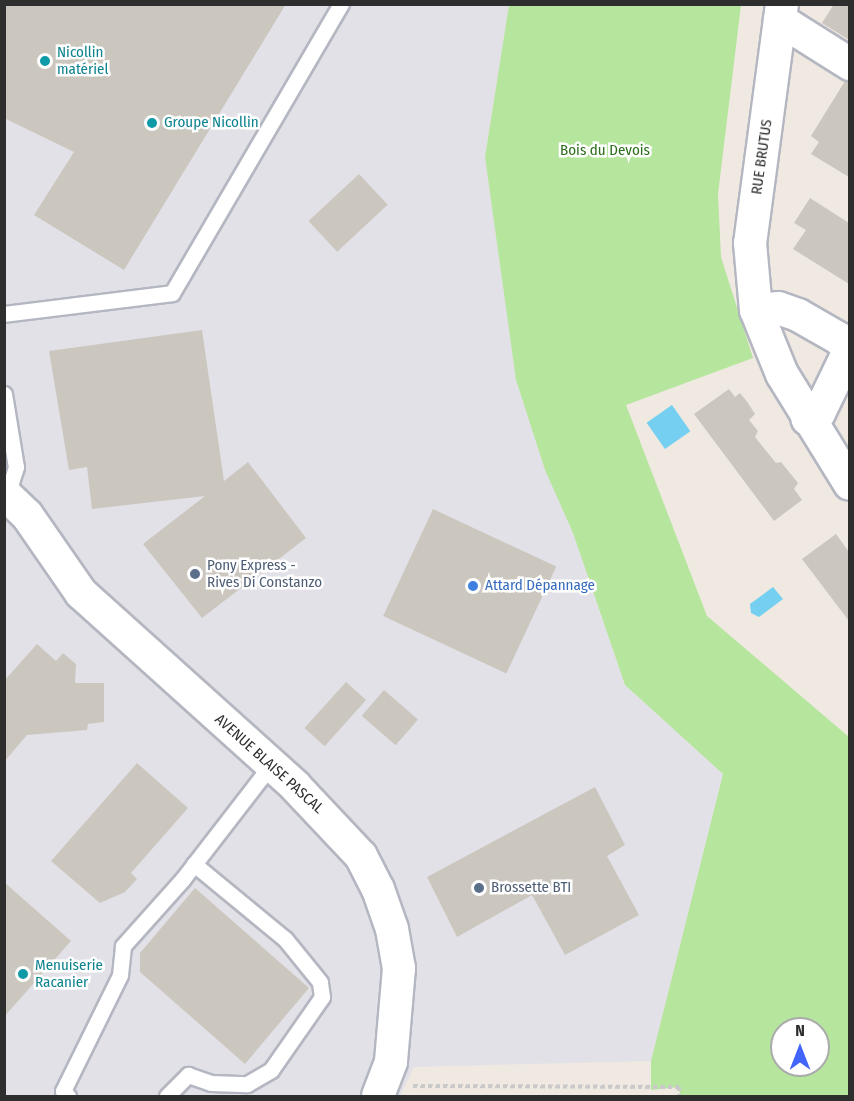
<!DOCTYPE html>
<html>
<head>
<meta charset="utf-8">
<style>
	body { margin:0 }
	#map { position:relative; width:854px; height:1101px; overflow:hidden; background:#efe9e1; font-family:"Fira Sans Condensed",sans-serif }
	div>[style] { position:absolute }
	.industrial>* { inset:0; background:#e3e1e8 }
	.green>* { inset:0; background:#b6e59e }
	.water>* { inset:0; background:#75cff0; transform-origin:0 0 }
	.building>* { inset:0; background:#cbc7bf; transform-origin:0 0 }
	.path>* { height:4px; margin-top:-2px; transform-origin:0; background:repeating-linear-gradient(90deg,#c9c9c9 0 4.5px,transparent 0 7.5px) }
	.roads { filter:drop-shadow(2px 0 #b4b7c1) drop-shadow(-2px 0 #b4b7c1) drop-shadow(0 2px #b4b7c1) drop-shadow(0 -2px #b4b7c1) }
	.service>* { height:15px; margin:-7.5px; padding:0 7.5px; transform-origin:7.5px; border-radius:7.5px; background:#fff }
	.minor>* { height:32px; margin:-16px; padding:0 16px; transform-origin:16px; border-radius:16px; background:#fff }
	.dots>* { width:16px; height:16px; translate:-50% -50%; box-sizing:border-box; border:3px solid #fff; border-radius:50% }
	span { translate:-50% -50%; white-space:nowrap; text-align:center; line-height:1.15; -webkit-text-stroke:5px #fff; paint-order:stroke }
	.culture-label { font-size:15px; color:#0d838f }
	.left { translate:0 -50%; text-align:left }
	.park-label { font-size:15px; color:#2c6e1b }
	.street-label { font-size:15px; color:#2e2e2e }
	.service-label { font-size:15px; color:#4e5e75 }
	.shop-label { font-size:15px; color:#366cbe }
	.frame { position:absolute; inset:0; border:6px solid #2e2e2e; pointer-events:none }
	.north { position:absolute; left:770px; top:1017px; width:60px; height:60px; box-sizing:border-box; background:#fff; border:2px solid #ababab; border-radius:50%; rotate:0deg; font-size:16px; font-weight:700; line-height:24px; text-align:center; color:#2e2e2e }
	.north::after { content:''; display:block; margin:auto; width:21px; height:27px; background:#4264fb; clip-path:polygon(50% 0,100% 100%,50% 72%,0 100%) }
</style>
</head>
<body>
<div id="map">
	<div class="industrial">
		<div style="clip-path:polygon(5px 5px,509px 5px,485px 157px,516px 380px,545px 470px,573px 533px,625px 685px,723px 774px,651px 1061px,414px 1067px,400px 1096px,5px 1096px)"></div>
	</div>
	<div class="green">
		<div style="clip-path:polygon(evenodd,509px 5px,741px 5px,718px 194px,721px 257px,753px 358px,626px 405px,707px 616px,849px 737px,849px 1096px,680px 1096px,679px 1087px,651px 1090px,651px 1061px,723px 774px,625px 685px,573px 533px,545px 470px,516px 380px,485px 157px,509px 5px,782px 1029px,818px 1029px,818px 1065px,782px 1065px,782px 1029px)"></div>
	</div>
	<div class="water">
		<div style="left:672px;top:405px;width:32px;height:31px;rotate:55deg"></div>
		<div style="clip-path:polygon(773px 587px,783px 599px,759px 617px,751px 613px,750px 604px)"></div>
	</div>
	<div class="building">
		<div style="clip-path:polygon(4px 4px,286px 4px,124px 270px,34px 215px,74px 152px,4px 118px)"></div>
		<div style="clip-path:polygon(834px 4px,849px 4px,849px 40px,822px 23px)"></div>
		<div style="clip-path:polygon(845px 81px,849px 82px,849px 177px,811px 154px,819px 142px,811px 136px)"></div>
		<div style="left:359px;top:174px;width:42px;height:69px;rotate:47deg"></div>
		<div style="clip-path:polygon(810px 198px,849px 223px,849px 284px,793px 249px,806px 230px,794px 223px)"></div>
		<div style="clip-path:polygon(202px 330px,224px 481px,248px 462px,306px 538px,202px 618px,143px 544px,205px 496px,92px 509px,87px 467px,69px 470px,49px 351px)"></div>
		<div style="clip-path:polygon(729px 389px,735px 397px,740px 393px,748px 403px,755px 414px,749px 420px,758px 431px,755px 437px,776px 463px,781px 462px,798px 483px,794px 489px,802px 500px,774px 521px,694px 414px)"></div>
		<div style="left:433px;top:509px;width:136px;height:118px;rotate:25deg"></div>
		<div style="clip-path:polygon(836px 534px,849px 552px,849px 621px,802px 559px)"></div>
		<div style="clip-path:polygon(37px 644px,56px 661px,63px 653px,76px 664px,75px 683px,104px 683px,104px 722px,88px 724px,87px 730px,27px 735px,4px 762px,4px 681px)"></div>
		<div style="left:346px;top:682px;width:27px;height:62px;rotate:42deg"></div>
		<div style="left:384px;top:690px;width:45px;height:34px;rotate:41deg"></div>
		<div style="clip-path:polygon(137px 763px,188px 808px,131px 873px,137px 879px,125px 892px,100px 903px,51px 861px)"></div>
		<div style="clip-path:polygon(595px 787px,625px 845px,607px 856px,639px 915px,565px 955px,532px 895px,457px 937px,427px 877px)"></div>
		<div style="clip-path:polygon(4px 882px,71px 941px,4px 1017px)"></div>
		<div style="clip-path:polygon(195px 888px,309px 988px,245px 1064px,140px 972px,140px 953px)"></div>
	</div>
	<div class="path">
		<div style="left:413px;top:1086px;width:266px;rotate:0.2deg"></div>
		<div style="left:679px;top:1087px;width:9px;rotate:90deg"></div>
	</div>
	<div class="roads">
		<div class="service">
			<div style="left:4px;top:314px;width:169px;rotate:-7.1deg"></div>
			<div style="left:172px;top:293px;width:335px;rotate:-59.7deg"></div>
			<div style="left:4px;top:394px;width:74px;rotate:80.7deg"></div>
			<div style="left:16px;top:467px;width:28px;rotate:108deg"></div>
			<div style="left:68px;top:1096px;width:7px;rotate:-135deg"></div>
			<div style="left:63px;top:1091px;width:129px;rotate:-63.8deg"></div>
			<div style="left:120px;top:975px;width:29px;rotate:-84deg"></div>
			<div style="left:123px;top:946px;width:89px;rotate:-48.2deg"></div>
			<div style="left:182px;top:880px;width:145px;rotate:-52.3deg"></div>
			<div style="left:167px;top:1096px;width:30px;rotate:-45deg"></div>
			<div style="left:188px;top:1075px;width:24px;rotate:19deg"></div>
			<div style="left:211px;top:1083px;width:36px;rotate:2deg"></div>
			<div style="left:247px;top:1084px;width:28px;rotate:-30deg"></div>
			<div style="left:271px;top:1070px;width:89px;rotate:-55.1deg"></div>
			<div style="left:322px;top:997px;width:15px;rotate:-98deg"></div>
			<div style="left:320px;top:982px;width:55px;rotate:-129.1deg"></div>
			<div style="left:285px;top:939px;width:118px;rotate:-140.5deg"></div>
		</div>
		<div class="minor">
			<div style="left:782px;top:4px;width:241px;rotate:97.6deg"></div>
			<div style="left:750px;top:243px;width:67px;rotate:84.9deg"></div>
			<div style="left:756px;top:310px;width:69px;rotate:67.9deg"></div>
			<div style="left:782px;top:374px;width:129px;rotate:58.3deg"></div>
			<div style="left:780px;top:20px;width:83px;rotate:32.2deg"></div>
			<div style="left:756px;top:310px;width:22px;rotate:-5deg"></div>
			<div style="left:778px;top:308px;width:21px;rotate:19deg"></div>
			<div style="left:798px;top:315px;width:48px;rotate:29.7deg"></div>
			<div style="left:840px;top:339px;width:15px;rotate:53deg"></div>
			<div style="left:849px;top:351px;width:69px;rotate:115.8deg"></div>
			<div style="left:819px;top:413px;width:13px;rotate:153deg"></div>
			<div style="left:4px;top:493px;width:32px;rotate:44deg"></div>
			<div style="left:27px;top:515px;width:95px;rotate:55.3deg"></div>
			<div style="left:81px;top:593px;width:288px;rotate:42deg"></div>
			<div style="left:295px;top:786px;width:96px;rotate:46.7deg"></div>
			<div style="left:361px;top:856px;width:37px;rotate:63deg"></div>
			<div style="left:378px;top:889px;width:42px;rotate:70.7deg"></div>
			<div style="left:392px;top:929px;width:40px;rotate:80deg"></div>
			<div style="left:399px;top:968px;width:94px;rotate:94.9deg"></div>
			<div style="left:391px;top:1062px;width:36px;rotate:111deg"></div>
		</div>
	</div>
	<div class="dots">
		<div style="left:45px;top:61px;background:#0f9aa8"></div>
		<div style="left:152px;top:123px;background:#0f9aa8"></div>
		<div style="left:195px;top:574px;background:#5c6f8a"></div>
		<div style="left:473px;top:586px;background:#3f7fe0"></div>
		<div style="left:479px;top:888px;background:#5c6f8a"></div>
		<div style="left:23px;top:974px;background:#0f9aa8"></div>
	</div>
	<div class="culture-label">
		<span class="left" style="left:57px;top:61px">Nicollin<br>matériel</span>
		<span class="left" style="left:164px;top:123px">Groupe Nicollin</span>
		<span class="left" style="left:35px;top:974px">Menuiserie<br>Racanier</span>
	</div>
	<div class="park-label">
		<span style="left:605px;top:151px">Bois du Devois</span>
	</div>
	<div class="street-label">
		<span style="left:762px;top:157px;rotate:-82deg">RUE BRUTUS</span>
		<span style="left:269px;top:764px;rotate:42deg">AVENUE BLAISE PASCAL</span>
	</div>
	<div class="service-label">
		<span class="left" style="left:207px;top:574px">Pony Express -<br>Rives Di Constanzo</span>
		<span class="left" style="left:491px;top:888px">Brossette BTI</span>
	</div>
	<div class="shop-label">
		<span class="left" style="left:485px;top:586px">Attard Dépannage</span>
	</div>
	<div class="frame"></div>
	<div class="north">N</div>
</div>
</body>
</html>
